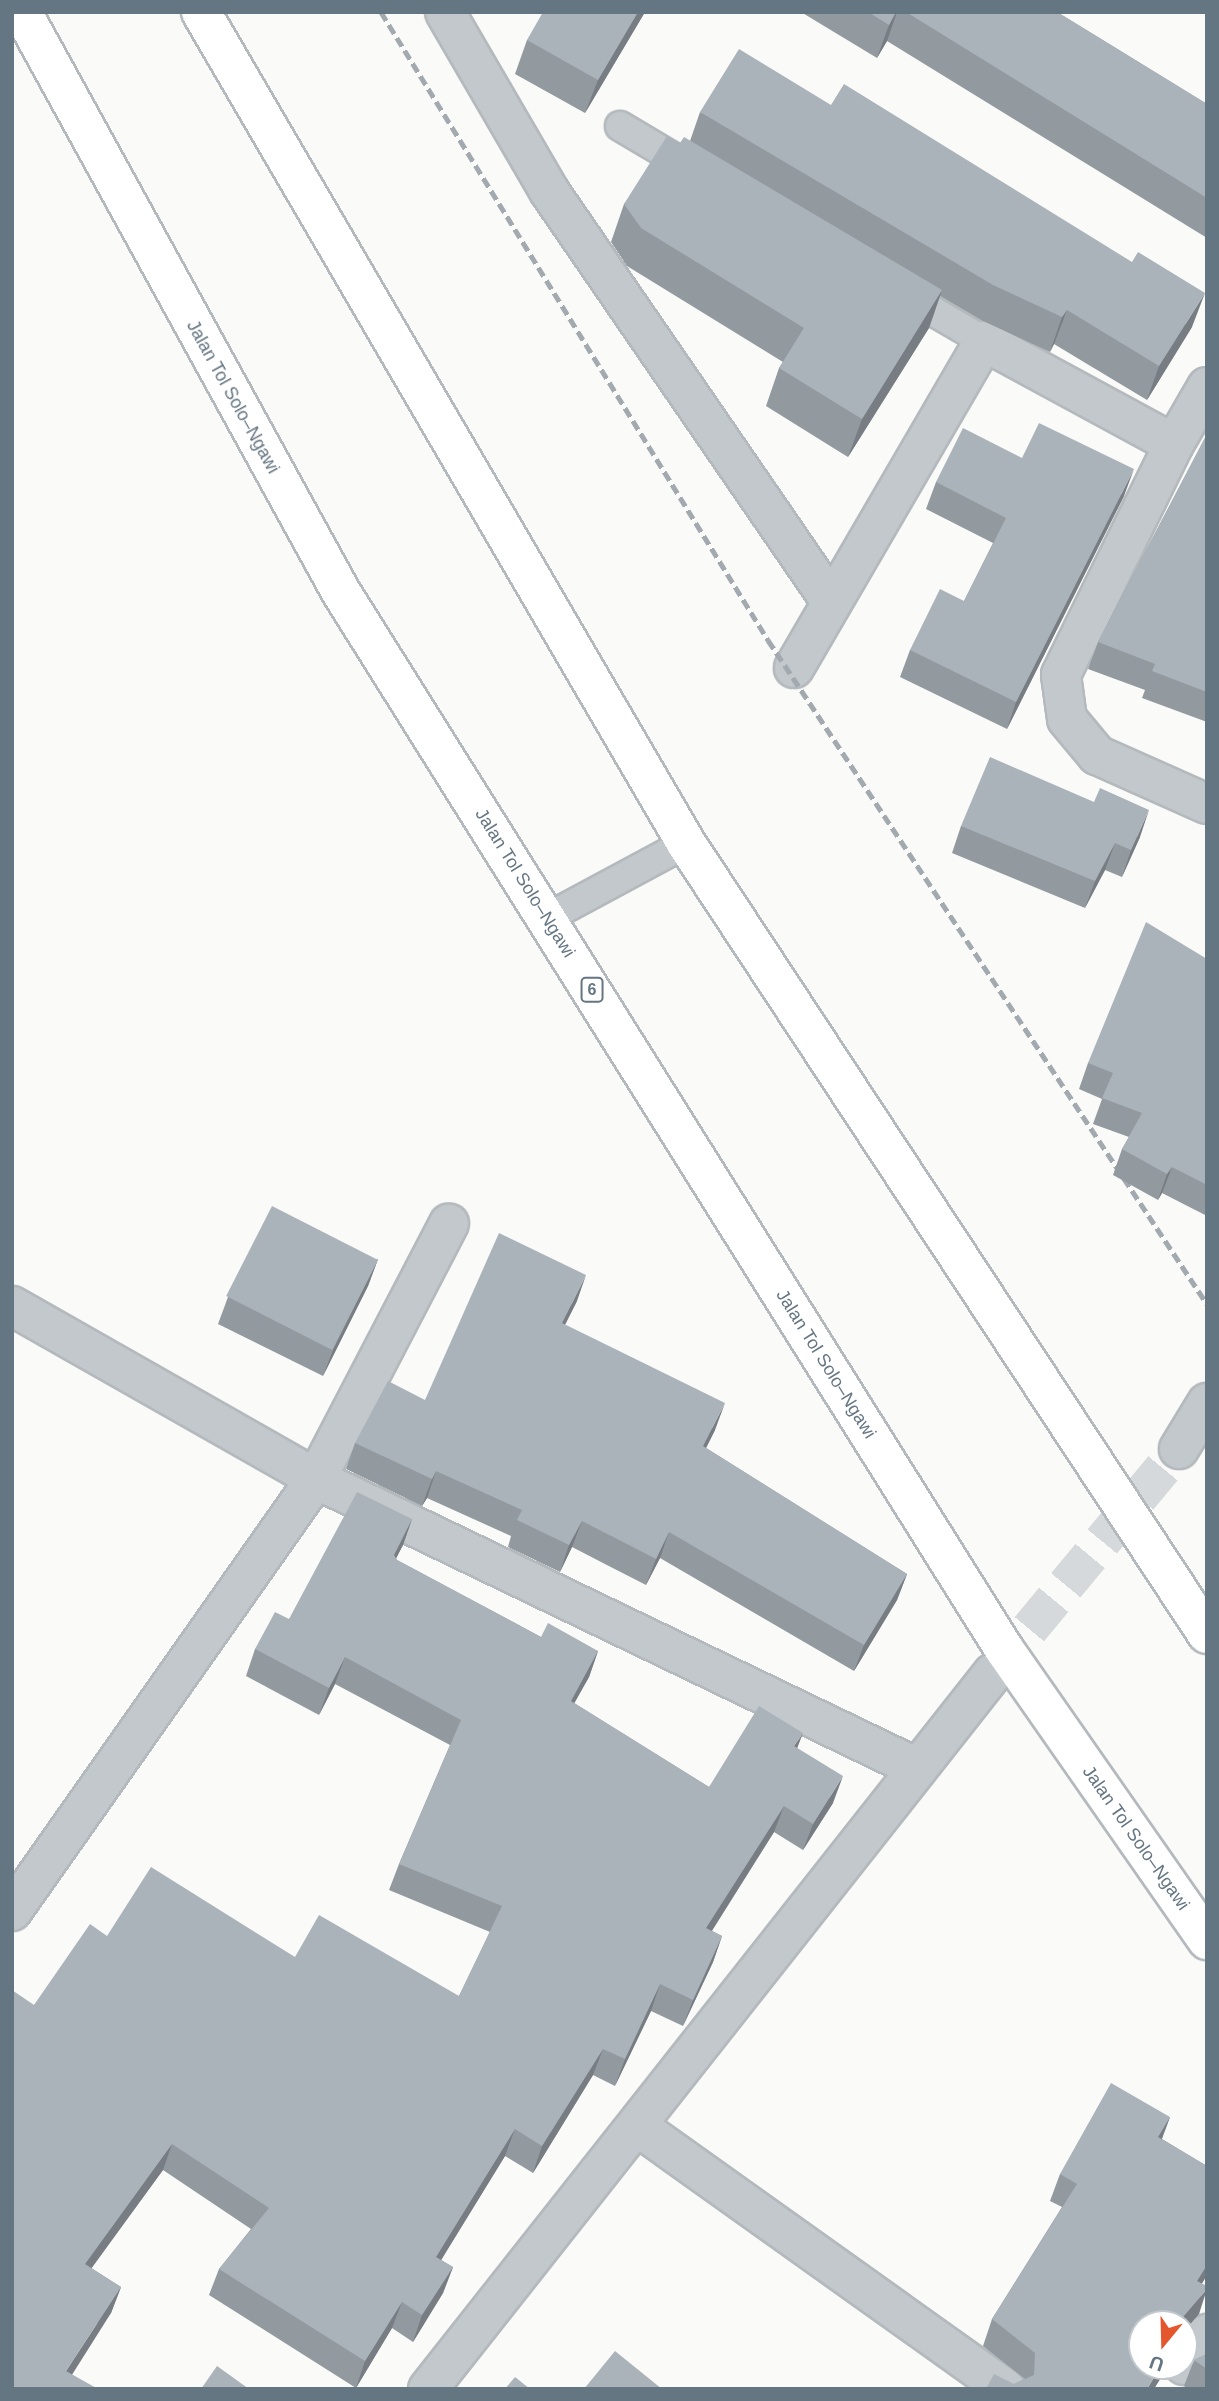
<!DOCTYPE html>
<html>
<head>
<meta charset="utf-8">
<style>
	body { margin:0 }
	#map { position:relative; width:1219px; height:2401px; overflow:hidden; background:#fafaf8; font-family:Helvetica,sans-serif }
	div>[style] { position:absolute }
	.minor-tunnel>* { height:38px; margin-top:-19px; transform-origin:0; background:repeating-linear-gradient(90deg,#d5d9db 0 38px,transparent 0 57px) }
	.roads { filter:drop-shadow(2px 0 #b4b9bd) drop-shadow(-2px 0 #b4b9bd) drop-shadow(0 2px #b4b9bd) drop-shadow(0 -2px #b4b9bd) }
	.service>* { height:28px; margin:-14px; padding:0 14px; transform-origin:14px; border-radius:14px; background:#c3c8cc }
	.minor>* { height:38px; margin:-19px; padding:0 19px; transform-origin:19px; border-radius:19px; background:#c3c8cc }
	.motorway>* { height:38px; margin:-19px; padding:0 19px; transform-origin:19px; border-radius:19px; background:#fff }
	.rail>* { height:5px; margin-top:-2.5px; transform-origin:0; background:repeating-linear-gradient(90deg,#a2aab0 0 10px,transparent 0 15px) }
	.wall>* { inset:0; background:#929a9f }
	.shaded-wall>* { inset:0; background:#777d82 }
	.building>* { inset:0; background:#aab3b9; transform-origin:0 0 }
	span { translate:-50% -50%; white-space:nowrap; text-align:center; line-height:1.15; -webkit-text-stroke:7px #fff; paint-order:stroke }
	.shield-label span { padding:2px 5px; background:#fff; border:2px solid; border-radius:5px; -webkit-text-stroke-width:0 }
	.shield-label { font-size:16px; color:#657683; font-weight:700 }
	.street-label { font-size:18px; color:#657683 }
	.frame { position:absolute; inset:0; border:14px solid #657683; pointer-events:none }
	.north { position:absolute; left:1128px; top:2310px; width:70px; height:70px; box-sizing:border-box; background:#fff; border:2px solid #c1c8cd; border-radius:50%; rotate:199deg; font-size:19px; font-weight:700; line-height:28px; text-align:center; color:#657683 }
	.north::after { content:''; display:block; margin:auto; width:24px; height:32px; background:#e4572e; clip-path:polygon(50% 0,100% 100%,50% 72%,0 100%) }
</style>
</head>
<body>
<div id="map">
	<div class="minor-tunnel">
		<div style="left:993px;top:1673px;width:291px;rotate:-50.3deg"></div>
	</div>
	<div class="roads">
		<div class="service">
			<div style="left:620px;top:126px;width:80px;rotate:30.7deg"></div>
			<div style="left:902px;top:293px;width:95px;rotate:30.3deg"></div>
			<div style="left:547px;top:918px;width:158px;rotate:-28.3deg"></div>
		</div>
		<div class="minor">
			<div style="left:445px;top:12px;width:207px;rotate:59.8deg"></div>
			<div style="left:549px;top:191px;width:498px;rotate:55.5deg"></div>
			<div style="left:1174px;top:444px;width:257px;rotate:116.1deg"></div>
			<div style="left:1061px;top:675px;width:44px;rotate:82.2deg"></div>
			<div style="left:1067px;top:719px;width:47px;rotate:50.2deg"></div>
			<div style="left:1097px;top:755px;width:120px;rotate:24deg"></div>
			<div style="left:794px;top:668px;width:378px;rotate:-59.8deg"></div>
			<div style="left:984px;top:341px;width:216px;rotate:28.5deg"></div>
			<div style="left:1174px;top:444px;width:66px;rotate:-59.9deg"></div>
			<div style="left:12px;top:1306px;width:350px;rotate:29.6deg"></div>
			<div style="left:316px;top:1479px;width:667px;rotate:25.68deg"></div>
			<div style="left:1179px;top:1449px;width:54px;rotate:-58.7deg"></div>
			<div style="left:12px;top:1911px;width:528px;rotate:-54.87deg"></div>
			<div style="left:316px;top:1479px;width:288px;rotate:-62.5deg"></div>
			<div style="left:637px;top:2126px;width:453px;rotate:35.5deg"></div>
			<div style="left:1184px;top:2365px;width:39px;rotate:-53deg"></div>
			<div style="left:428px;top:2389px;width:912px;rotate:-51.72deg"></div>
		</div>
		<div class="motorway">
			<div style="left:22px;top:12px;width:662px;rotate:61.19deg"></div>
			<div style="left:341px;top:592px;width:1248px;rotate:57.9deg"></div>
			<div style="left:1004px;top:1649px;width:355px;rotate:55.1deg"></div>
			<div style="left:201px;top:12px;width:962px;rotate:59.73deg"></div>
			<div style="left:686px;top:843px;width:947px;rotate:56.63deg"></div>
		</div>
	</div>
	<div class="rail">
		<div style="left:381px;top:12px;width:738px;rotate:58.36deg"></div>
		<div style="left:768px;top:640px;width:796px;rotate:56.53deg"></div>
	</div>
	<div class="wall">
		<div style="clip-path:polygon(645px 12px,585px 113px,515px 74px,527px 40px)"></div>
		<div style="clip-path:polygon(801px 12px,1057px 12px,1207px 104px,1207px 238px,887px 41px,877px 58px)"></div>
		<div style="clip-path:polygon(700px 112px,1192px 327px,1147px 400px,1054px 344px,1050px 352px,981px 320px,940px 296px,929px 328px,848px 457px,766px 406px,779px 368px,783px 362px,627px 266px,611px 242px,624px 204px,680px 143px,690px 141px)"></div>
		<div style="clip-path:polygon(1207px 434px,1207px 722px,1142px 698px,1145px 690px,1088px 669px,1098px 642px)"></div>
		<div style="clip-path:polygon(1022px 458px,1124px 496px,1007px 729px,900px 677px,910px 650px,964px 601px,993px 543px,926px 509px,936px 482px)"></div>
		<div style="clip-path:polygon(961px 826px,1140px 837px,1122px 877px,1105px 870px,1085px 908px,952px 853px)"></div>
		<div style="clip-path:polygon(1207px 959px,1207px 1216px,1162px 1193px,1158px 1200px,1113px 1175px,1122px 1149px,1129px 1137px,1093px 1124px,1102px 1099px,1079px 1089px,1088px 1063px)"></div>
		<div style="clip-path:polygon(378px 1259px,368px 1286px,323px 1376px,218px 1324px,228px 1297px)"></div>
		<div style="clip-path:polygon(577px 1301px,565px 1325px,715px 1430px,706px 1448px,907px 1574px,897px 1600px,854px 1671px,660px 1558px,646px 1585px,572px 1547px,560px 1572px,508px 1547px,511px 1536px,427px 1498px,422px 1506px,346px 1469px,355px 1443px,425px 1400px)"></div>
		<div style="clip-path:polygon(412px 1519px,403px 1545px,396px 1558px,397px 1560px,541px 1637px,598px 1651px,589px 1677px,574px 1703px,709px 1787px,797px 1748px,833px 1803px,803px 1850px,774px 1832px,712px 1931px,722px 1936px,713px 1962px,683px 2026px,651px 2011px,615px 2086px,593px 2075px,533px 2173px,505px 2156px,441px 2260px,453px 2267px,443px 2293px,413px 2342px,392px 2328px,356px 2388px,209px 2295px,219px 2269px,251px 2229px,163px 2170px,91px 2268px,121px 2287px,111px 2313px,12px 2389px,34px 2005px,107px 1936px,295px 1957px,459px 1996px,490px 1932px,389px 1890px,399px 1864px,450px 1745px,335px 1684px,319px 1715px,246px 1676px,255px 1649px,289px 1619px)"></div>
		<div style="clip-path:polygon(1170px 2117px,1162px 2139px,1207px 2166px,1207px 2275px,1202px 2283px,1199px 2314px,1142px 2324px,1164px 2373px,1014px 2384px,1025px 2379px,983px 2346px,992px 2319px,1062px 2207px,1050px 2201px,1060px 2174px)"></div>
		<div style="clip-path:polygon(1207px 2354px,1207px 2389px,1188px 2389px,1184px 2386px,1194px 2360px)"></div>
	</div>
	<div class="shaded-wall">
		<div style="clip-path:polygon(638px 12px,645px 12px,585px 113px,598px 80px)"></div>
		<div style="clip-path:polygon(896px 12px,897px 12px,887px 41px,877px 58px,889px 25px)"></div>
		<div style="clip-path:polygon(942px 290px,929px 328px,848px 457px,862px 419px)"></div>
		<div style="clip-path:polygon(1205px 293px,1192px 327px,1147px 400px,1159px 366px)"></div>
		<div style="clip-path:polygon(1067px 310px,1054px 344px,1050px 352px,1062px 317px)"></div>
		<div style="clip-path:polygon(1134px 469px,1124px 496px,1007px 729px,1016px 702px)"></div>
		<div style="clip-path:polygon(1149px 810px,1140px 837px,1122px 877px,1131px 850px)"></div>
		<div style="clip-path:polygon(1115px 843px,1105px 870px,1085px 908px,1095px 881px)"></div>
		<div style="clip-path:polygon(1172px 1167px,1162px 1193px,1158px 1200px,1167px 1174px)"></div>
		<div style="clip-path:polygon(378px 1259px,368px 1286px,323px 1376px,333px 1350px)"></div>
		<div style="clip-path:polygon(586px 1275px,577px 1301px,552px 1350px,562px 1323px)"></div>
		<div style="clip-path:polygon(725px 1403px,715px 1430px,694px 1472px,703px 1446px)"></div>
		<div style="clip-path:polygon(436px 1471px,427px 1498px,422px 1506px,432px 1479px)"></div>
		<div style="clip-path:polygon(412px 1519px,403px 1545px,384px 1582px,394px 1555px)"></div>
		<div style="clip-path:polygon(582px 1521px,572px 1547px,560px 1572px,569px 1545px)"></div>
		<div style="clip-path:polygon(669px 1532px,660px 1558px,646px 1585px,656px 1559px)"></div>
		<div style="clip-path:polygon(907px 1574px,897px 1600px,854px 1671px,864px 1645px)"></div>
		<div style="clip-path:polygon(598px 1651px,589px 1677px,561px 1727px,571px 1701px)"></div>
		<div style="clip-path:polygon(345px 1657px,335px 1684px,319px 1715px,329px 1688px)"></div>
		<div style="clip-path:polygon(803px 1733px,793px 1759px,794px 1746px)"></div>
		<div style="clip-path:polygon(843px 1776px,833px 1803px,803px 1850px,813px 1824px)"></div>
		<div style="clip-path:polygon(784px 1806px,774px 1832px,697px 1954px,706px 1928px)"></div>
		<div style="clip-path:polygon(722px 1936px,713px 1962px,683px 2026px,693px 2000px)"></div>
		<div style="clip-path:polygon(660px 1984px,651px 2011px,615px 2086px,625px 2059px)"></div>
		<div style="clip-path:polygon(603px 2049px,593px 2075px,533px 2173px,542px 2146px)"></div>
		<div style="clip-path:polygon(1170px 2117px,1160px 2143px,1158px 2137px)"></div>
		<div style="clip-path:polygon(515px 2129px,505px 2156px,427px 2283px,436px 2257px)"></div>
		<div style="clip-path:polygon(172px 2144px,163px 2170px,75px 2291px,85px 2264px)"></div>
		<div style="clip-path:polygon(1207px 2265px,1207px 2275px,1188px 2307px,1197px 2281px)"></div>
		<div style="clip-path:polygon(453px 2267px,443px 2293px,413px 2342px,422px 2315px)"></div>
		<div style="clip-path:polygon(121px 2287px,111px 2313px,63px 2389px,66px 2371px)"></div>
		<div style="clip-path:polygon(1207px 2289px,1199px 2314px,1184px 2331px,1184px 2324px,1177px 2324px)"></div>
		<div style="clip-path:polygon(402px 2302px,392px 2328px,356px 2388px,365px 2361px)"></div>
		<div style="clip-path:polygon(1161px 2366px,1166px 2366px,1164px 2373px,1154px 2389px,1147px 2389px)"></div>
	</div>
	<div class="building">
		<div style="clip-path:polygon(543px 12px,638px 12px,598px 80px,527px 40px)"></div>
		<div style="clip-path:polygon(868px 12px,896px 12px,889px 25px)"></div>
		<div style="clip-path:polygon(906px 12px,1057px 12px,1207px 104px,1207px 198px)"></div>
		<div style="clip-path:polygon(739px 49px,831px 105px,844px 84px,1132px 262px,1138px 252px,1205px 293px,1159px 366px,1067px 310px,1062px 317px,993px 285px,700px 112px)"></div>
		<div style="clip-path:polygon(667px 136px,680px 143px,684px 137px,942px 290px,862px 419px,779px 368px,804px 328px,641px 228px,624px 204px)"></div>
		<div style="clip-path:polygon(1039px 423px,1134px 469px,1016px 702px,910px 650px,940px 589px,964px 601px,1006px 518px,936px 482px,963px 428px,1022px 458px)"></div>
		<div style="clip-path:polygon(1207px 434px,1207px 692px,1152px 671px,1155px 664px,1098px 642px)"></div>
		<div style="clip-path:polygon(990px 757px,1094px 802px,1100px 788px,1149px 810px,1131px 850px,1115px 843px,1095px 881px,961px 826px)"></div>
		<div style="clip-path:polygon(1146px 922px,1207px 959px,1207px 1185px,1172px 1167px,1167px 1174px,1122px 1149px,1142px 1113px,1102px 1098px,1113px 1073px,1088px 1063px)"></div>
		<div style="left:272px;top:1206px;width:119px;height:101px;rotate:27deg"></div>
		<div style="clip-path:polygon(499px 1233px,586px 1275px,562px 1323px,725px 1403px,703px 1446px,907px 1574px,864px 1645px,669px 1532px,656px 1559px,582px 1521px,569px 1545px,517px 1520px,522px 1510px,436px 1471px,432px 1479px,355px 1443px,388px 1381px,425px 1400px)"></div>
		<div style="clip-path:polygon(357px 1492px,412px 1519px,394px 1555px,397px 1560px,541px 1637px,548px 1623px,598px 1651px,571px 1701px,709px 1787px,759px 1706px,803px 1733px,794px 1746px,843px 1776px,813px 1824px,784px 1806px,706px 1928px,722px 1936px,693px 2000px,660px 1984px,625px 2059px,603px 2049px,542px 2146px,515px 2129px,436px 2257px,453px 2267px,422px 2315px,402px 2302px,365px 2361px,219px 2269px,269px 2208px,172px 2144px,85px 2264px,121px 2287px,66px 2371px,98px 2389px,12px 2389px,12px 1990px,34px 2005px,90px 1924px,107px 1936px,151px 1867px,295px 1957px,319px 1915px,459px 1996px,502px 1906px,399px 1864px,461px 1720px,345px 1657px,329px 1688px,255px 1649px,275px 1612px,289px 1619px)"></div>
		<div style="clip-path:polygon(1111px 2083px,1170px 2117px,1158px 2137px,1207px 2166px,1207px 2265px,1197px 2281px,1207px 2286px,1207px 2289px,1177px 2324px,1142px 2324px,1142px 2366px,1161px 2366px,1147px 2389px,986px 2389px,994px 2374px,1014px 2384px,1034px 2375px,1035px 2353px,992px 2319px,1077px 2184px,1060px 2174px)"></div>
		<div style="clip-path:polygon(615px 2351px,662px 2389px,584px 2389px)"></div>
		<div style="clip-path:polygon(1207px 2354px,1207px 2369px,1194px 2360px)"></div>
		<div style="clip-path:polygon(217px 2366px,249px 2389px,201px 2389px)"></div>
		<div style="clip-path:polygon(515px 2377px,530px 2389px,505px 2389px)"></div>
	</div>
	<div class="shield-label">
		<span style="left:592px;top:990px">6</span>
	</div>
	<div class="street-label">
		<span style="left:233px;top:397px;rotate:61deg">Jalan Tol Solo–Ngawi</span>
		<span style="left:525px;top:883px;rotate:58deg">Jalan Tol Solo–Ngawi</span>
		<span style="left:826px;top:1364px;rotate:58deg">Jalan Tol Solo–Ngawi</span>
		<span style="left:1136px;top:1838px;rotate:55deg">Jalan Tol Solo–Ngawi</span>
	</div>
	<div class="frame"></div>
	<div class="north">U</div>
</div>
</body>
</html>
